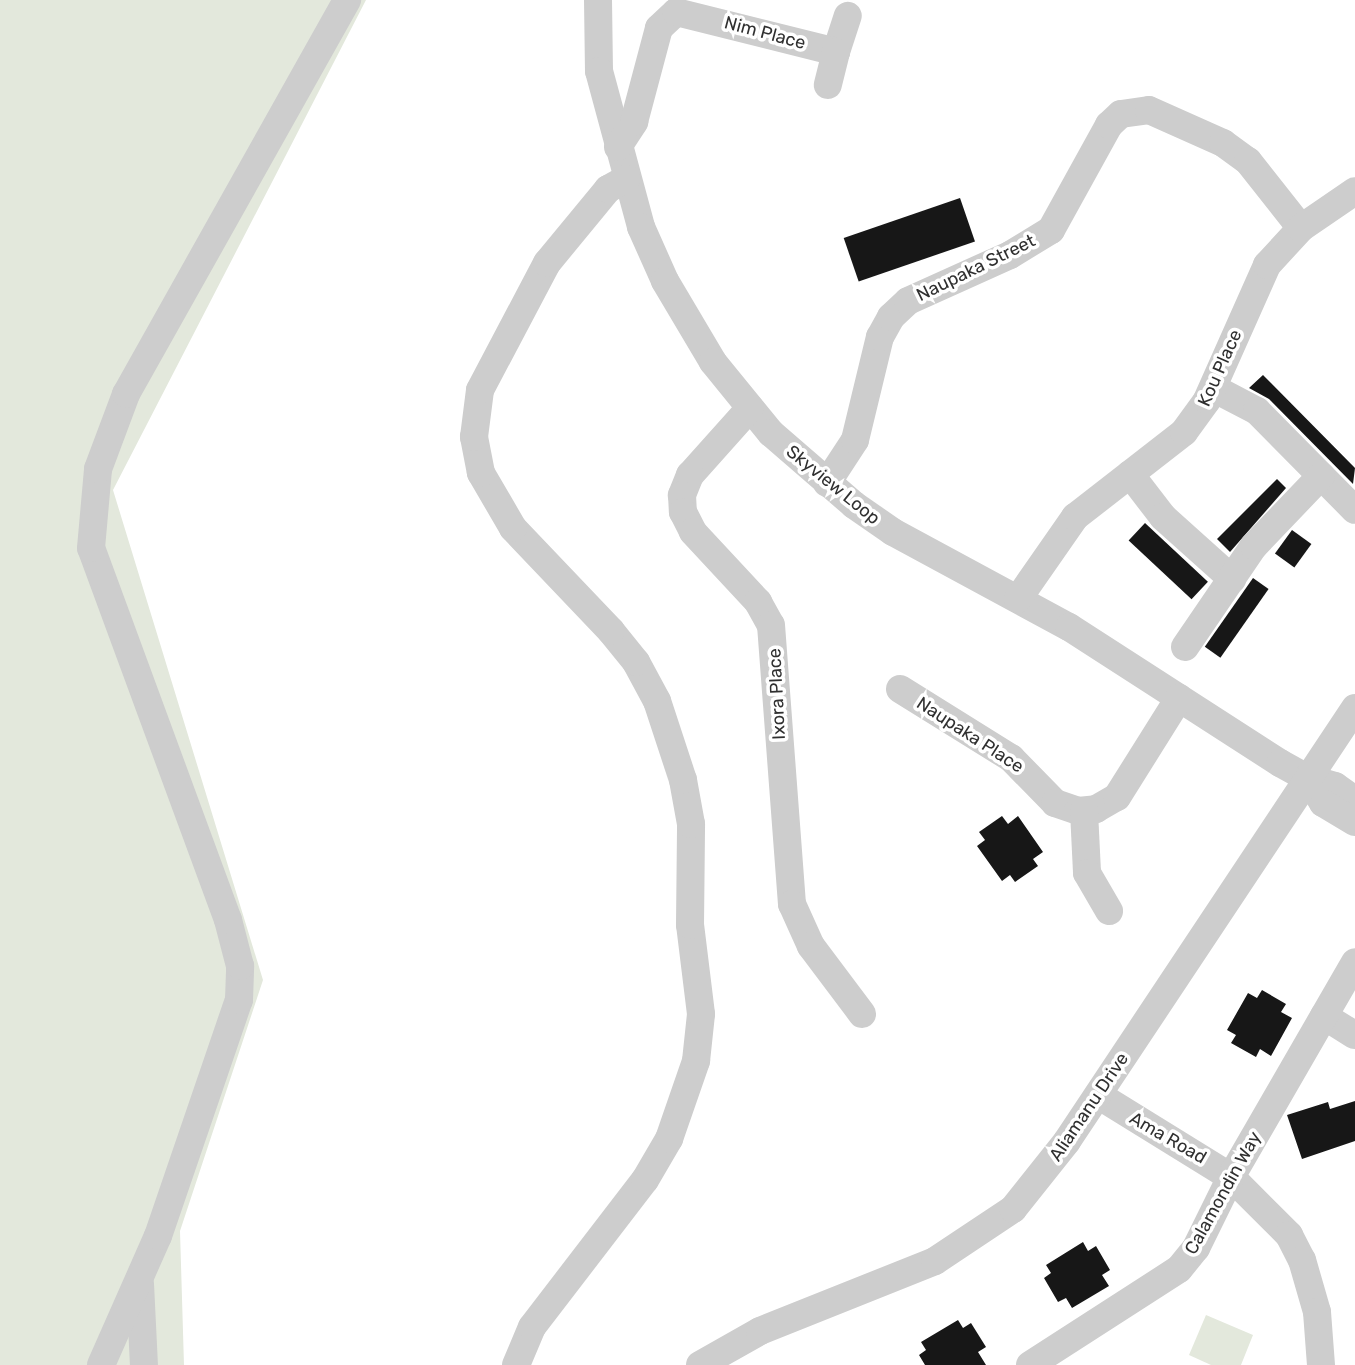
<!DOCTYPE html>
<html>
<head>
<meta charset="utf-8">
<style>
	body { margin:0 }
	#map { position:relative; width:1355px; height:1365px; overflow:hidden; background:#fff; font-family:Rubik,sans-serif }
	div>[style] { position:absolute }
	.green>* { inset:0; background:#e3e8dc }
	.building>* { inset:0; background:#171717; transform-origin:0 0 }
	.minor>* { height:28px; margin:-14px; padding:0 14px; transform-origin:14px; border-radius:14px; background:#cdcdcd }
	span { translate:-50% -50%; white-space:nowrap; text-align:center; line-height:1.15; -webkit-text-stroke:7px #fff; paint-order:stroke }
	.street-label { font-size:18px; color:#303030 }
</style>
</head>
<body>
<div id="map">
	<div class="green">
		<div style="clip-path:polygon(0 0,366px 0,113px 490px,263px 980px,180px 1231px,184px 1365px,0 1365px)"></div>
		<div style="clip-path:polygon(1206px 1315px,1253px 1335px,1241px 1365px,1211px 1365px,1189px 1355px)"></div>
	</div>
	<div class="building">
		<div style="left:960px;top:198px;width:46px;height:123px;rotate:71deg"></div>
		<div style="clip-path:polygon(1263px 375px,1355px 468px,1353px 484px,1269px 399px,1249px 388px)"></div>
		<div style="clip-path:polygon(1277px 479px,1286px 488px,1230px 552px,1217px 539px)"></div>
		<div style="left:1145px;top:523px;width:86px;height:24px;rotate:43deg"></div>
		<div style="left:1292px;top:530px;width:24px;height:29px;rotate:36deg"></div>
		<div style="left:1253px;top:578px;width:19px;height:84px;rotate:35deg"></div>
		<div style="clip-path:polygon(1002px 816px,1008px 824px,1018px 816px,1043px 852px,1033px 859px,1038px 866px,1015px 882px,1010px 875px,1002px 881px,977px 846px,985px 840px,979px 832px)"></div>
		<div style="clip-path:polygon(1262px 990px,1286px 1004px,1281px 1012px,1292px 1018px,1271px 1056px,1260px 1049px,1256px 1057px,1231px 1043px,1236px 1035px,1227px 1030px,1248px 993px,1257px 998px)"></div>
		<div style="clip-path:polygon(1355px 1101px,1355px 1141px,1302px 1159px,1287px 1115px,1328px 1102px,1330px 1109px)"></div>
		<div style="clip-path:polygon(1083px 1242px,1088px 1251px,1096px 1246px,1110px 1270px,1102px 1275px,1109px 1286px,1072px 1308px,1066px 1298px,1058px 1302px,1044px 1278px,1051px 1273px,1046px 1265px)"></div>
		<div style="clip-path:polygon(958px 1320px,963px 1328px,971px 1323px,986px 1347px,978px 1352px,986px 1365px,925px 1365px,919px 1355px,926px 1350px,921px 1342px)"></div>
	</div>
	<div class="minor">
		<div style="left:598px;top:0;width:71px;rotate:89.2deg"></div>
		<div style="left:599px;top:71px;width:162px;rotate:74.9deg"></div>
		<div style="left:641px;top:227px;width:59px;rotate:66deg"></div>
		<div style="left:665px;top:281px;width:94px;rotate:59.3deg"></div>
		<div style="left:713px;top:362px;width:92px;rotate:50.8deg"></div>
		<div style="left:771px;top:433px;width:110px;rotate:40.9deg"></div>
		<div style="left:854px;top:505px;width:47px;rotate:34.7deg"></div>
		<div style="left:893px;top:532px;width:200px;rotate:28.4deg"></div>
		<div style="left:1069px;top:627px;width:251px;rotate:32.8deg"></div>
		<div style="left:1280px;top:763px;width:31px;rotate:29deg"></div>
		<div style="left:1307px;top:778px;width:29px;rotate:16deg"></div>
		<div style="left:1335px;top:786px;width:24px;rotate:35deg"></div>
		<div style="left:836px;top:52px;width:38px;rotate:-72deg"></div>
		<div style="left:618px;top:147px;width:30px;rotate:-57deg"></div>
		<div style="left:634px;top:122px;width:97px;rotate:-75.1deg"></div>
		<div style="left:659px;top:28px;width:23px;rotate:-43deg"></div>
		<div style="left:676px;top:12px;width:165px;rotate:14deg"></div>
		<div style="left:836px;top:52px;width:34px;rotate:104deg"></div>
		<div style="left:1213px;top:388px;width:50px;rotate:27.6deg"></div>
		<div style="left:1257px;top:411px;width:139px;rotate:45.3deg"></div>
		<div style="left:750px;top:408px;width:90px;rotate:131.8deg"></div>
		<div style="left:690px;top:475px;width:22px;rotate:112deg"></div>
		<div style="left:682px;top:495px;width:17px;rotate:87deg"></div>
		<div style="left:683px;top:512px;width:22px;rotate:63deg"></div>
		<div style="left:693px;top:532px;width:96px;rotate:47.1deg"></div>
		<div style="left:758px;top:602px;width:26px;rotate:61deg"></div>
		<div style="left:771px;top:625px;width:280px;rotate:85.7deg"></div>
		<div style="left:792px;top:904px;width:46px;rotate:65.7deg"></div>
		<div style="left:811px;top:946px;width:85px;rotate:53.1deg"></div>
		<div style="left:1130px;top:474px;width:54px;rotate:52.5deg"></div>
		<div style="left:1163px;top:517px;width:93px;rotate:41.9deg"></div>
		<div style="left:827px;top:483px;width:51px;rotate:-56.9deg"></div>
		<div style="left:855px;top:440px;width:106px;rotate:-76.4deg"></div>
		<div style="left:880px;top:337px;width:23px;rotate:-61deg"></div>
		<div style="left:891px;top:317px;width:23px;rotate:-43deg"></div>
		<div style="left:908px;top:301px;width:112px;rotate:-24.3deg"></div>
		<div style="left:1010px;top:255px;width:48px;rotate:-31.4deg"></div>
		<div style="left:1051px;top:230px;width:120px;rotate:-61.1deg"></div>
		<div style="left:1109px;top:125px;width:16px;rotate:-43deg"></div>
		<div style="left:1121px;top:114px;width:28px;rotate:-8deg"></div>
		<div style="left:1149px;top:110px;width:81px;rotate:24deg"></div>
		<div style="left:1223px;top:143px;width:31px;rotate:36deg"></div>
		<div style="left:1248px;top:161px;width:85px;rotate:51.7deg"></div>
		<div style="left:1018px;top:599px;width:100px;rotate:-55.2deg"></div>
		<div style="left:1075px;top:517px;width:138px;rotate:-37.9deg"></div>
		<div style="left:1184px;top:432px;width:39px;rotate:-54deg"></div>
		<div style="left:1207px;top:400px;width:148px;rotate:-66deg"></div>
		<div style="left:1267px;top:265px;width:50px;rotate:-47.4deg"></div>
		<div style="left:1301px;top:228px;width:65px;rotate:-34.4deg"></div>
		<div style="left:1185px;top:647px;width:122px;rotate:-55.7deg"></div>
		<div style="left:1254px;top:546px;width:97px;rotate:-46.3deg"></div>
		<div style="left:900px;top:689px;width:131px;rotate:31.9deg"></div>
		<div style="left:1011px;top:758px;width:63px;rotate:45.6deg"></div>
		<div style="left:1055px;top:803px;width:24px;rotate:19deg"></div>
		<div style="left:1078px;top:811px;width:18px;rotate:-6deg"></div>
		<div style="left:1096px;top:809px;width:24px;rotate:-30deg"></div>
		<div style="left:1117px;top:797px;width:117px;rotate:-57.9deg"></div>
		<div style="left:1307px;top:778px;width:30px;rotate:57deg"></div>
		<div style="left:1323px;top:803px;width:37px;rotate:31deg"></div>
		<div style="left:1084px;top:811px;width:62px;rotate:87.2deg"></div>
		<div style="left:1087px;top:873px;width:44px;rotate:59.9deg"></div>
		<div style="left:1324px;top:1016px;width:36px;rotate:32deg"></div>
		<div style="left:1098px;top:1095px;width:156px;rotate:31.7deg"></div>
		<div style="left:1231px;top:1177px;width:82px;rotate:45deg"></div>
		<div style="left:1289px;top:1235px;width:28px;rotate:63deg"></div>
		<div style="left:1302px;top:1260px;width:54px;rotate:73.9deg"></div>
		<div style="left:1317px;top:1312px;width:53px;rotate:85.7deg"></div>
		<div style="left:140px;top:1284px;width:81px;rotate:87.2deg"></div>
		<div style="left:101px;top:1365px;width:141px;rotate:-66.2deg"></div>
		<div style="left:158px;top:1236px;width:250px;rotate:-71.1deg"></div>
		<div style="left:239px;top:1000px;width:34px;rotate:-88deg"></div>
		<div style="left:240px;top:966px;width:48px;rotate:-104.6deg"></div>
		<div style="left:228px;top:920px;width:396px;rotate:-110.2deg"></div>
		<div style="left:91px;top:548px;width:79px;rotate:-84.9deg"></div>
		<div style="left:98px;top:469px;width:80px;rotate:-69.5deg"></div>
		<div style="left:126px;top:394px;width:452px;rotate:-60.7deg"></div>
		<div style="left:516px;top:1365px;width:41px;rotate:-67.2deg"></div>
		<div style="left:532px;top:1327px;width:185px;rotate:-52.5deg"></div>
		<div style="left:645px;top:1180px;width:48px;rotate:-59.7deg"></div>
		<div style="left:669px;top:1139px;width:83px;rotate:-70.9deg"></div>
		<div style="left:696px;top:1061px;width:47px;rotate:-83.9deg"></div>
		<div style="left:701px;top:1014px;width:90px;rotate:-97deg"></div>
		<div style="left:690px;top:925px;width:101px;rotate:-89.4deg"></div>
		<div style="left:691px;top:824px;width:45px;rotate:-100.3deg"></div>
		<div style="left:683px;top:780px;width:83px;rotate:-108.2deg"></div>
		<div style="left:657px;top:701px;width:44px;rotate:-118.3deg"></div>
		<div style="left:636px;top:662px;width:40px;rotate:-129deg"></div>
		<div style="left:611px;top:631px;width:142px;rotate:-133.6deg"></div>
		<div style="left:513px;top:528px;width:64px;rotate:-120.2deg"></div>
		<div style="left:481px;top:473px;width:37px;rotate:-101deg"></div>
		<div style="left:474px;top:437px;width:47px;rotate:-82.7deg"></div>
		<div style="left:480px;top:390px;width:144px;rotate:-62.2deg"></div>
		<div style="left:547px;top:263px;width:96px;rotate:-50.5deg"></div>
		<div style="left:608px;top:189px;width:21px;rotate:-29deg"></div>
		<div style="left:700px;top:1365px;width:69px;rotate:-29.5deg"></div>
		<div style="left:760px;top:1331px;width:188px;rotate:-21.8deg"></div>
		<div style="left:935px;top:1261px;width:94px;rotate:-33.7deg"></div>
		<div style="left:1013px;top:1209px;width:87px;rotate:-51.5deg"></div>
		<div style="left:1067px;top:1141px;width:520px;rotate:-56.37deg"></div>
		<div style="left:1030px;top:1365px;width:177px;rotate:-32.8deg"></div>
		<div style="left:1179px;top:1269px;width:27px;rotate:-51deg"></div>
		<div style="left:1196px;top:1248px;width:79px;rotate:-63.8deg"></div>
		<div style="left:1231px;top:1177px;width:248px;rotate:-60deg"></div>
	</div>
	<div class="street-label">
		<span style="left:765px;top:33px;rotate:15deg">Nim Place</span>
		<span style="left:976px;top:268px;rotate:-26deg">Naupaka Street</span>
		<span style="left:1220px;top:368px;rotate:-66deg">Kou Place</span>
		<span style="left:833px;top:485px;rotate:39deg">Skyview Loop</span>
		<span style="left:777px;top:694px;rotate:-93deg">Ixora Place</span>
		<span style="left:970px;top:735px;rotate:33deg">Naupaka Place</span>
		<span style="left:1089px;top:1107px;rotate:-56deg">Aliamanu Drive</span>
		<span style="left:1168px;top:1138px;rotate:30deg">Ama Road</span>
		<span style="left:1223px;top:1193px;rotate:-61deg">Calamondin Way</span>
	</div>
</div>
</body>
</html>
